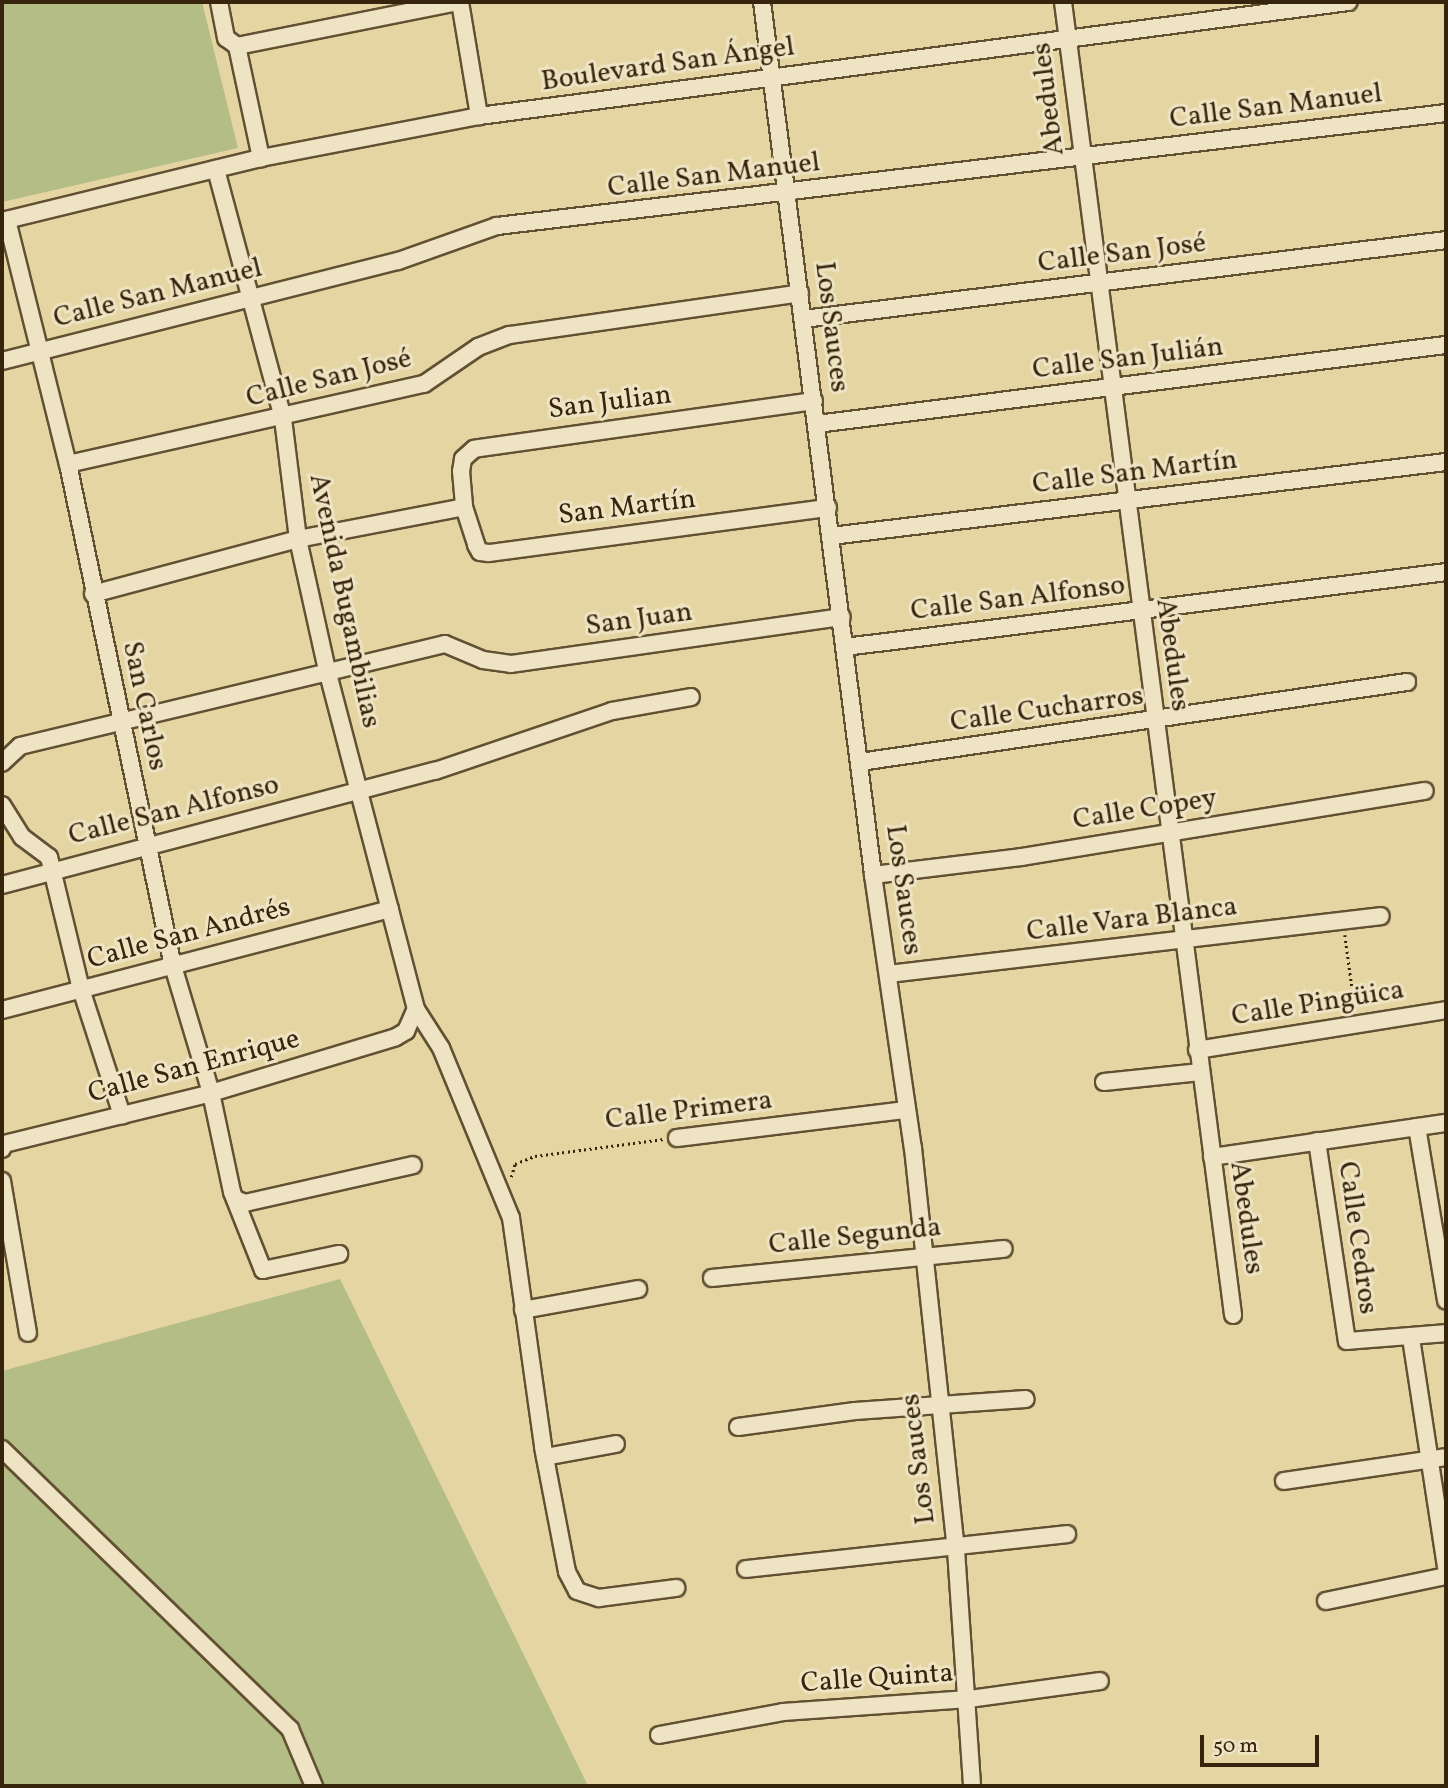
<!DOCTYPE html>
<html>
<head>
<meta charset="utf-8">
<style>
	body { margin:0 }
	#map { position:relative; width:1448px; height:1788px; overflow:hidden; background:#e5d5a3; font-family:Vollkorn,serif }
	div>[style] { position:absolute }
	.green>* { inset:0; background:#b4bd86 }
	.path>* { height:2.5px; margin-top:-1.25px; transform-origin:0; background:repeating-linear-gradient(90deg,#36240c 0 2px,transparent 0 5.5px) }
	.roads { filter:drop-shadow(2px 0 #625032) drop-shadow(-2px 0 #625032) drop-shadow(0 2px #625032) drop-shadow(0 -2px #625032) }
	.street>* { height:16px; margin:-8px; padding:0 8px; transform-origin:8px; border-radius:8px; background:#eee4c3 }
	span { translate:-50% -50%; white-space:nowrap; text-align:center; line-height:1.15; -webkit-text-stroke:6px #eee4c3; paint-order:stroke }
	.street-label { font-size:28px; color:#36240c }
	.frame { position:absolute; inset:0; border:4px solid #36240c; pointer-events:none }
	.scale { position:absolute; left:1200px; top:1735px; width:119px; height:32px; box-sizing:border-box; border:4px solid #36240c; border-top:0; padding-left:9px; font-size:21px; line-height:24px; white-space:nowrap; color:#36240c; -webkit-text-stroke:5px #eee4c3; paint-order:stroke }
</style>
</head>
<body>
<div id="map">
	<div class="green">
		<div style="clip-path:polygon(2px 2px,202px 2px,238px 148px,2px 202px)"></div>
		<div style="clip-path:polygon(340px 1279px,588px 1786px,2px 1786px,2px 1371px)"></div>
	</div>
	<div class="path">
		<div style="left:1345px;top:935px;width:75px;rotate:82.3deg"></div>
		<div style="left:511px;top:1177px;width:14px;rotate:-73deg"></div>
		<div style="left:515px;top:1164px;width:22px;rotate:-22deg"></div>
		<div style="left:535px;top:1156px;width:130px;rotate:-7.5deg"></div>
	</div>
	<div class="roads">
		<div class="street">
			<div style="left:219px;top:2px;width:37px;rotate:79deg"></div>
			<div style="left:226px;top:38px;width:14px;rotate:36deg"></div>
			<div style="left:237px;top:46px;width:115px;rotate:77.9deg"></div>
			<div style="left:460px;top:2px;width:116px;rotate:80.5deg"></div>
			<div style="left:762px;top:2px;width:880px;rotate:82.75deg"></div>
			<div style="left:873px;top:875px;width:276px;rotate:81.7deg"></div>
			<div style="left:913px;top:1148px;width:404px;rotate:83.9deg"></div>
			<div style="left:956px;top:1550px;width:237px;rotate:86.1deg"></div>
			<div style="left:1063px;top:2px;width:1324px;rotate:82.62deg"></div>
			<div style="left:237px;top:46px;width:225px;rotate:-11.3deg"></div>
			<div style="left:7px;top:220px;width:252px;rotate:76deg"></div>
			<div style="left:68px;top:464px;width:513px;rotate:78.19deg"></div>
			<div style="left:173px;top:966px;width:133px;rotate:73.3deg"></div>
			<div style="left:211px;top:1093px;width:101px;rotate:78deg"></div>
			<div style="left:232px;top:1192px;width:84px;rotate:68.3deg"></div>
			<div style="left:263px;top:1270px;width:78px;rotate:-11.9deg"></div>
			<div style="left:2px;top:221px;width:267px;rotate:-13.7deg"></div>
			<div style="left:261px;top:158px;width:222px;rotate:-10.9deg"></div>
			<div style="left:479px;top:116px;width:877px;rotate:-7.47deg"></div>
			<div style="left:803px;top:319px;width:648px;rotate:-7deg"></div>
			<div style="left:2px;top:361px;width:408px;rotate:-14.2deg"></div>
			<div style="left:398px;top:261px;width:105px;rotate:-19.5deg"></div>
			<div style="left:497px;top:226px;width:956px;rotate:-6.79deg"></div>
			<div style="left:814px;top:401px;width:343px;rotate:172deg"></div>
			<div style="left:474px;top:449px;width:15px;rotate:138deg"></div>
			<div style="left:463px;top:459px;width:12px;rotate:99deg"></div>
			<div style="left:461px;top:471px;width:36px;rotate:85deg"></div>
			<div style="left:464px;top:507px;width:40px;rotate:72deg"></div>
			<div style="left:476px;top:545px;width:8px;rotate:60deg"></div>
			<div style="left:480px;top:552px;width:9px;rotate:6deg"></div>
			<div style="left:489px;top:553px;width:342px;rotate:-7.6deg"></div>
			<div style="left:817px;top:424px;width:634px;rotate:-7.16deg"></div>
			<div style="left:68px;top:464px;width:365px;rotate:-12.7deg"></div>
			<div style="left:424px;top:384px;width:65px;rotate:-34.4deg"></div>
			<div style="left:478px;top:347px;width:34px;rotate:-21deg"></div>
			<div style="left:510px;top:335px;width:293px;rotate:-8.2deg"></div>
			<div style="left:831px;top:536px;width:619px;rotate:-6.86deg"></div>
			<div style="left:93px;top:594px;width:212px;rotate:-15deg"></div>
			<div style="left:298px;top:539px;width:169px;rotate:-10.9deg"></div>
			<div style="left:845px;top:647px;width:606px;rotate:-7.11deg"></div>
			<div style="left:860px;top:762px;width:553px;rotate:-8.32deg"></div>
			<div style="left:2px;top:763px;width:25px;rotate:-43deg"></div>
			<div style="left:20px;top:746px;width:437px;rotate:-13.5deg"></div>
			<div style="left:445px;top:644px;width:41px;rotate:22.8deg"></div>
			<div style="left:483px;top:660px;width:28px;rotate:8deg"></div>
			<div style="left:511px;top:664px;width:334px;rotate:-8.1deg"></div>
			<div style="left:2px;top:805px;width:38px;rotate:58deg"></div>
			<div style="left:22px;top:837px;width:34px;rotate:37deg"></div>
			<div style="left:49px;top:857px;width:136px;rotate:76.4deg"></div>
			<div style="left:81px;top:989px;width:133px;rotate:72deg"></div>
			<div style="left:873px;top:875px;width:149px;rotate:-6.9deg"></div>
			<div style="left:1021px;top:857px;width:409px;rotate:-9.3deg"></div>
			<div style="left:2px;top:885px;width:448px;rotate:-14.8deg"></div>
			<div style="left:435px;top:771px;width:187px;rotate:-18.7deg"></div>
			<div style="left:612px;top:711px;width:80px;rotate:-10deg"></div>
			<div style="left:888px;top:974px;width:496px;rotate:-6.7deg"></div>
			<div style="left:416px;top:1009px;width:46px;rotate:57.3deg"></div>
			<div style="left:441px;top:1048px;width:184px;rotate:67.6deg"></div>
			<div style="left:511px;top:1218px;width:231px;rotate:82deg"></div>
			<div style="left:543px;top:1447px;width:127px;rotate:79.1deg"></div>
			<div style="left:567px;top:1572px;width:21px;rotate:62deg"></div>
			<div style="left:577px;top:1591px;width:23px;rotate:18deg"></div>
			<div style="left:599px;top:1598px;width:78px;rotate:-7.4deg"></div>
			<div style="left:2px;top:1010px;width:401px;rotate:-14.6deg"></div>
			<div style="left:1197px;top:1050px;width:252px;rotate:-9.1deg"></div>
			<div style="left:1104px;top:1082px;width:97px;rotate:-5.9deg"></div>
			<div style="left:1417px;top:1127px;width:176px;rotate:80.5deg"></div>
			<div style="left:677px;top:1138px;width:231px;rotate:-7deg"></div>
			<div style="left:1317px;top:1141px;width:202px;rotate:81.5deg"></div>
			<div style="left:1347px;top:1341px;width:99px;rotate:-4.6deg"></div>
			<div style="left:2px;top:1149px;width:5px;rotate:-68deg"></div>
			<div style="left:4px;top:1144px;width:213px;rotate:-13.8deg"></div>
			<div style="left:211px;top:1093px;width:193px;rotate:-16.8deg"></div>
			<div style="left:396px;top:1037px;width:12px;rotate:-31deg"></div>
			<div style="left:406px;top:1031px;width:24px;rotate:-66deg"></div>
			<div style="left:416px;top:1009px;width:350px;rotate:-104.7deg"></div>
			<div style="left:327px;top:670px;width:134px;rotate:-102.5deg"></div>
			<div style="left:298px;top:539px;width:122px;rotate:-97.1deg"></div>
			<div style="left:283px;top:418px;width:258px;rotate:-105.1deg"></div>
			<div style="left:1212px;top:1157px;width:236px;rotate:-8.3deg"></div>
			<div style="left:2px;top:1181px;width:154px;rotate:80.3deg"></div>
			<div style="left:238px;top:1200px;width:8px;rotate:23deg"></div>
			<div style="left:245px;top:1203px;width:172px;rotate:-12.7deg"></div>
			<div style="left:712px;top:1278px;width:293px;rotate:-5.7deg"></div>
			<div style="left:523px;top:1310px;width:117px;rotate:-10.3deg"></div>
			<div style="left:1411px;top:1338px;width:232px;rotate:81.3deg"></div>
			<div style="left:738px;top:1427px;width:118px;rotate:-7.8deg"></div>
			<div style="left:855px;top:1411px;width:171px;rotate:-4deg"></div>
			<div style="left:2px;top:1449px;width:402px;rotate:44.2deg"></div>
			<div style="left:290px;top:1729px;width:62px;rotate:67.2deg"></div>
			<div style="left:545px;top:1457px;width:72px;rotate:-10.4deg"></div>
			<div style="left:1284px;top:1481px;width:164px;rotate:-8.4deg"></div>
			<div style="left:746px;top:1569px;width:323px;rotate:-6.2deg"></div>
			<div style="left:1326px;top:1601px;width:123px;rotate:-11.8deg"></div>
			<div style="left:659px;top:1735px;width:126px;rotate:-10.5deg"></div>
			<div style="left:783px;top:1712px;width:186px;rotate:-4deg"></div>
			<div style="left:969px;top:1699px;width:132px;rotate:-7.8deg"></div>
		</div>
	</div>
	<div class="street-label">
		<span style="left:668px;top:65px;rotate:-8deg">Boulevard San Ángel</span>
		<span style="left:1049px;top:99px;rotate:-97deg">Abedules</span>
		<span style="left:1276px;top:107px;rotate:-7deg">Calle San Manuel</span>
		<span style="left:714px;top:176px;rotate:-7deg">Calle San Manuel</span>
		<span style="left:1122px;top:254px;rotate:-7deg">Calle San José</span>
		<span style="left:158px;top:294px;rotate:-14deg">Calle San Manuel</span>
		<span style="left:831px;top:327px;rotate:83deg">Los Sauces</span>
		<span style="left:1128px;top:359px;rotate:-7deg">Calle San Julián</span>
		<span style="left:329px;top:379px;rotate:-14deg">Calle San José</span>
		<span style="left:610px;top:403px;rotate:-7deg">San Julian</span>
		<span style="left:1135px;top:473px;rotate:-7deg">Calle San Martín</span>
		<span style="left:627px;top:508px;rotate:-7deg">San Martín</span>
		<span style="left:1018px;top:599px;rotate:-7deg">Calle San Alfonso</span>
		<span style="left:344px;top:601px;rotate:78deg">Avenida Bugambilias</span>
		<span style="left:639px;top:620px;rotate:-8deg">San Juan</span>
		<span style="left:1172px;top:655px;rotate:82deg">Abedules</span>
		<span style="left:144px;top:706px;rotate:78deg">San Carlos</span>
		<span style="left:1047px;top:710px;rotate:-8deg">Calle Cucharros</span>
		<span style="left:1145px;top:810px;rotate:-9deg">Calle Copey</span>
		<span style="left:174px;top:811px;rotate:-14deg">Calle San Alfonso</span>
		<span style="left:903px;top:890px;rotate:82deg">Los Sauces</span>
		<span style="left:1132px;top:920px;rotate:-7deg">Calle Vara Blanca</span>
		<span style="left:189px;top:934px;rotate:-15deg">Calle San Andrés</span>
		<span style="left:1318px;top:1004px;rotate:-9deg">Calle Pingüica</span>
		<span style="left:194px;top:1067px;rotate:-15deg">Calle San Enrique</span>
		<span style="left:689px;top:1111px;rotate:-7deg">Calle Primera</span>
		<span style="left:1246px;top:1218px;rotate:82deg">Abedules</span>
		<span style="left:855px;top:1237px;rotate:-6deg">Calle Segunda</span>
		<span style="left:1357px;top:1238px;rotate:82deg">Calle Cedros</span>
		<span style="left:919px;top:1459px;rotate:-97deg">Los Sauces</span>
		<span style="left:877px;top:1679px;rotate:-4deg">Calle Quinta</span>
	</div>
	<div class="frame"></div>
	<div class="scale">50 m</div>
</div>
</body>
</html>
